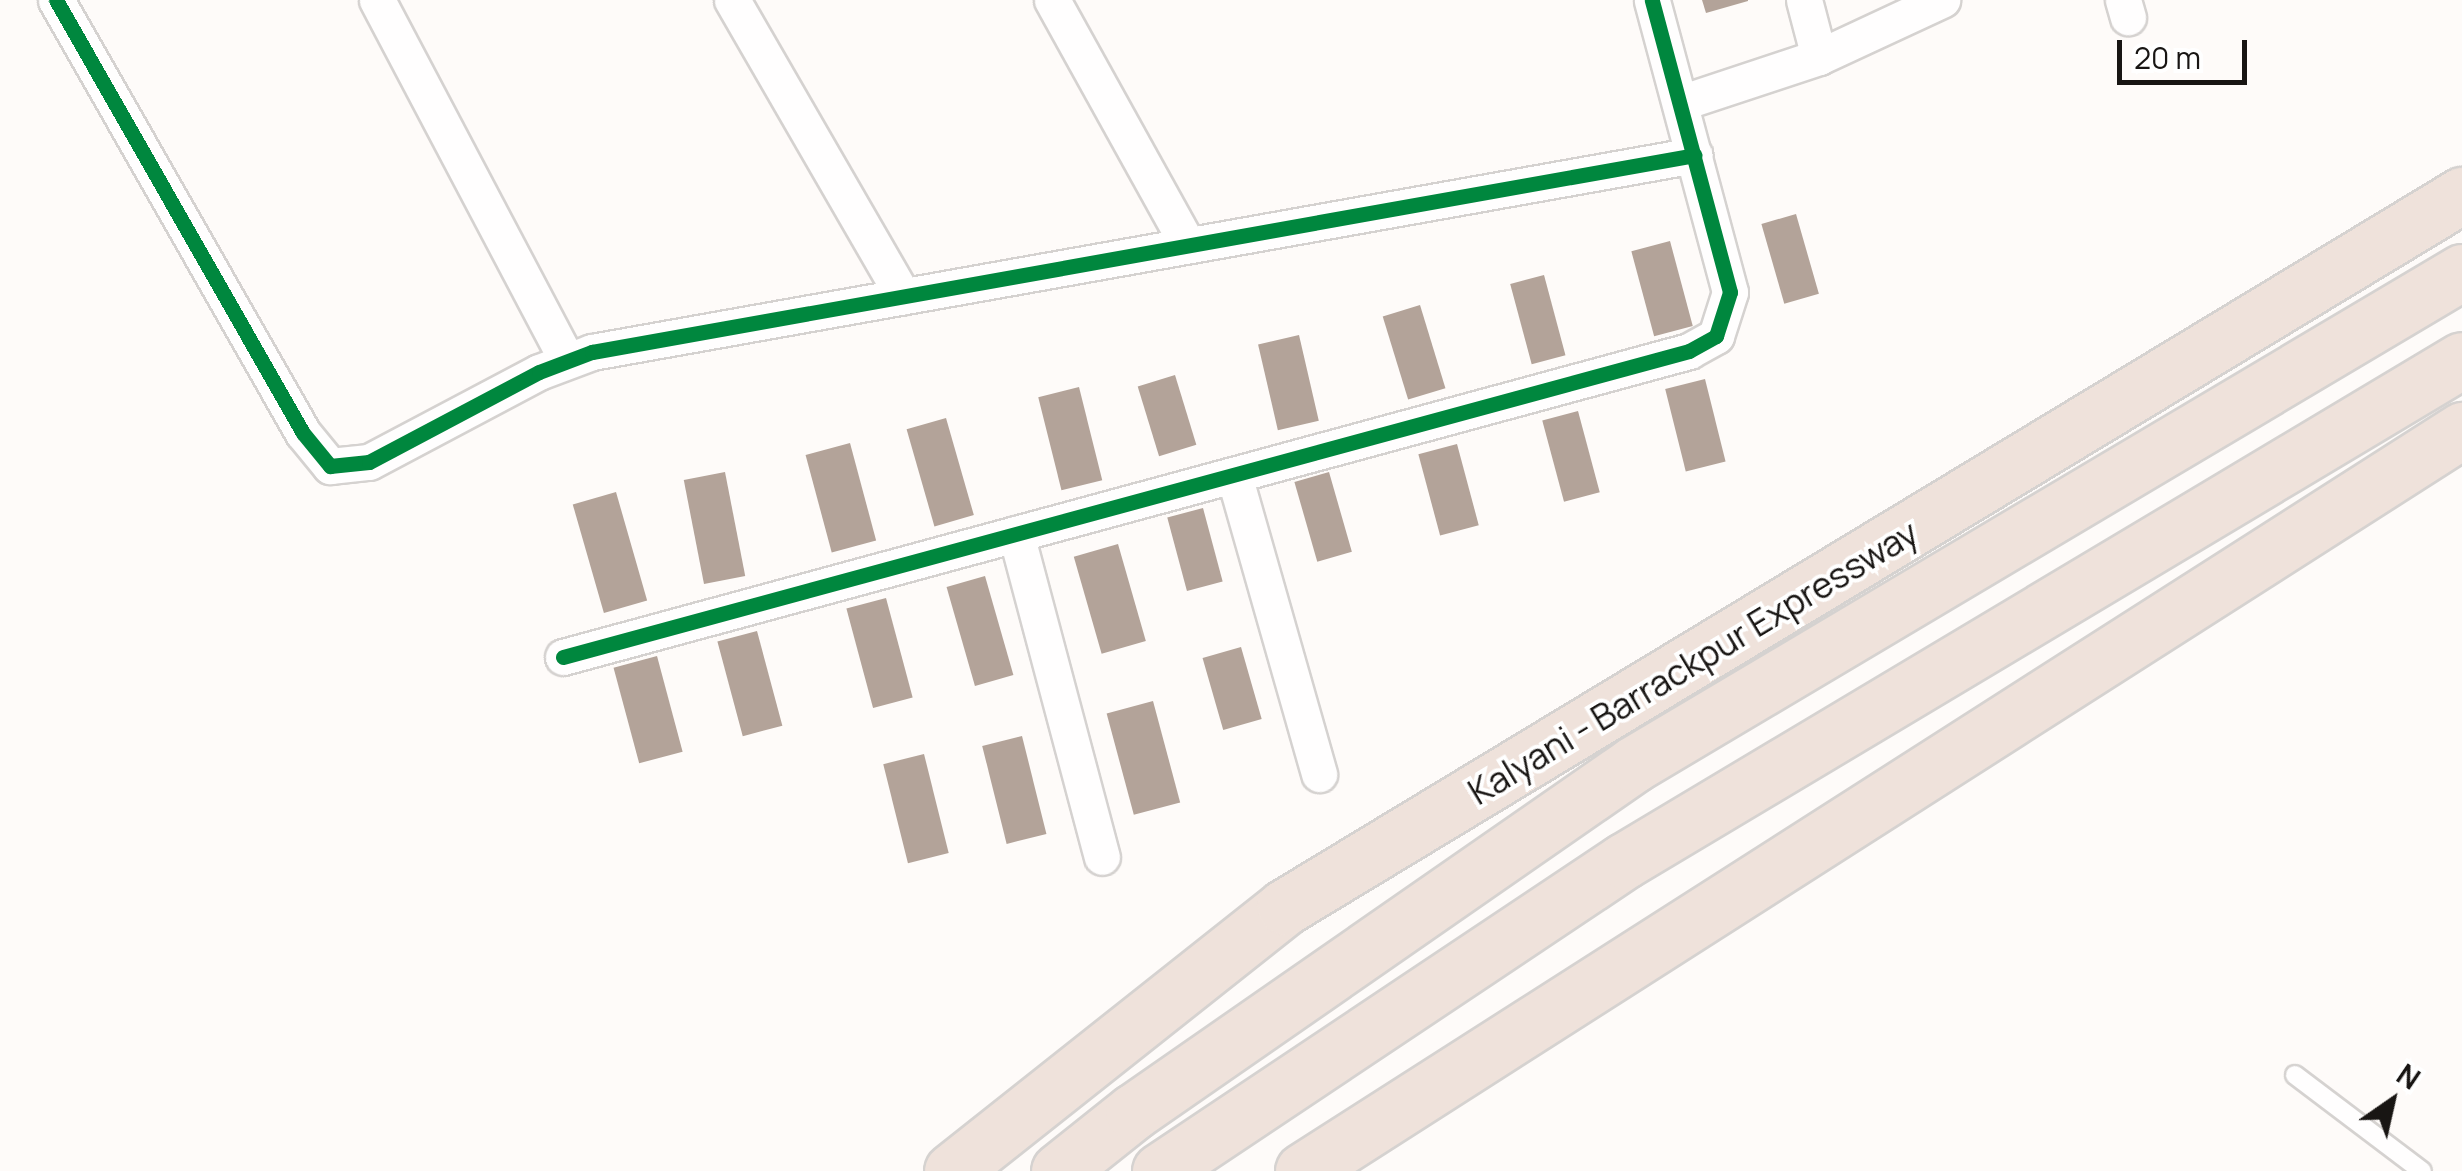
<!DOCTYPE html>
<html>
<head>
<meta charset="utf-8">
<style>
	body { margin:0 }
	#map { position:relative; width:2462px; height:1171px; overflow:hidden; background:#fefbf9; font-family:Manrope,sans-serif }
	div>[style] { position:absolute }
	.building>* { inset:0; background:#b3a399; transform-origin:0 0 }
	.roads { filter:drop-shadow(2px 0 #d5d2d0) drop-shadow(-2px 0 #d5d2d0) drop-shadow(0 2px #d5d2d0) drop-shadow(0 -2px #d5d2d0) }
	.lane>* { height:18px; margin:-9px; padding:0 9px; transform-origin:9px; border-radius:9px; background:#fffefe }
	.street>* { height:35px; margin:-17.5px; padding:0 17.5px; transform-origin:17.5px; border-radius:17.5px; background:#fffefe }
	.highway>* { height:55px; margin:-27.5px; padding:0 27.5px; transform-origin:27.5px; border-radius:27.5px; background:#efe2db }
	.cycleway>* { height:15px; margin:-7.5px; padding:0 7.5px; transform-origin:7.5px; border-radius:7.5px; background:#00873e }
	span { translate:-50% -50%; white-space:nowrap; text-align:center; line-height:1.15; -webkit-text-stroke:8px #fff; paint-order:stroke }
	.street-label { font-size:35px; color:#181513 }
	.north { position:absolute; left:2342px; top:1051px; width:100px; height:100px; -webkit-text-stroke:8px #fff; paint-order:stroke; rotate:34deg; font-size:28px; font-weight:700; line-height:40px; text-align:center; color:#181513 }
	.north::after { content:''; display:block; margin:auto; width:35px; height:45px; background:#181513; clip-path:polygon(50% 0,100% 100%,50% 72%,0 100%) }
	.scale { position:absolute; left:2117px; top:40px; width:130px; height:45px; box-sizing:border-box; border:5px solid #181513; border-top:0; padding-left:12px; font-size:30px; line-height:35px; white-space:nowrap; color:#181513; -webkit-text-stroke:8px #fff; paint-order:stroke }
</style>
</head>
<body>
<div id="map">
	<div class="building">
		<div style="clip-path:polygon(1702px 0,1748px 0,1748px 1px,1706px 13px)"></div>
		<div style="left:1796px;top:214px;width:83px;height:36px;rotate:74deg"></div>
		<div style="left:1670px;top:241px;width:88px;height:40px;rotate:75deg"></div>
		<div style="left:1544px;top:275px;width:83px;height:35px;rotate:75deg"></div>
		<div style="left:1420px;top:305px;width:87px;height:39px;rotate:73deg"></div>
		<div style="left:1299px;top:335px;width:88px;height:42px;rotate:77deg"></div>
		<div style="left:1175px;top:375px;width:73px;height:39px;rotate:73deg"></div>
		<div style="left:1705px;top:379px;width:85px;height:41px;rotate:76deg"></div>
		<div style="left:1079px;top:387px;width:96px;height:42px;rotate:76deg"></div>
		<div style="left:1578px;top:411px;width:84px;height:37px;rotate:75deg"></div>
		<div style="left:946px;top:418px;width:101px;height:41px;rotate:74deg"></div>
		<div style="left:850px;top:443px;width:101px;height:46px;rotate:75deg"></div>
		<div style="left:1457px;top:444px;width:84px;height:40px;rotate:75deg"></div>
		<div style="left:725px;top:472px;width:106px;height:42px;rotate:79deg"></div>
		<div style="left:1329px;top:472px;width:83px;height:36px;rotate:74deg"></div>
		<div style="left:616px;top:492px;width:113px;height:45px;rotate:74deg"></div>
		<div style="left:1203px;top:508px;width:76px;height:37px;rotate:75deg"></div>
		<div style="left:1118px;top:544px;width:101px;height:46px;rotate:74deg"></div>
		<div style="left:985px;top:576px;width:103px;height:40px;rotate:74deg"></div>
		<div style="left:886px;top:598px;width:103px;height:41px;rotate:75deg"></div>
		<div style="left:757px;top:631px;width:98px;height:41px;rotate:75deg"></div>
		<div style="left:1241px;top:647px;width:75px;height:40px;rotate:74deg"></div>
		<div style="left:657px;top:656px;width:99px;height:45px;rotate:75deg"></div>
		<div style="left:1153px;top:701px;width:105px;height:48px;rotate:75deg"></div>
		<div style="left:1022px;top:736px;width:101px;height:41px;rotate:76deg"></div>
		<div style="left:924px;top:754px;width:102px;height:42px;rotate:76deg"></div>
	</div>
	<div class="roads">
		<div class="lane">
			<div style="left:2295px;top:1075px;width:159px;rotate:37.1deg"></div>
		</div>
		<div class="street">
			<div style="left:56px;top:0;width:498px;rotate:60.3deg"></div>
			<div style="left:303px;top:433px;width:43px;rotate:50.7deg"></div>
			<div style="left:330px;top:466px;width:39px;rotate:-6deg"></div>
			<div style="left:369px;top:462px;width:192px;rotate:-27.9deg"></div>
			<div style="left:539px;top:372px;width:57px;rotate:-20.7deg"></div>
			<div style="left:592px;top:352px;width:1120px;rotate:-10.13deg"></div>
			<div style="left:377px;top:0;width:407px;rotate:62.2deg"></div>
			<div style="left:732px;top:0;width:342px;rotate:60deg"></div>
			<div style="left:1052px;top:0;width:280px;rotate:61deg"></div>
			<div style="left:1804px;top:0;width:59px;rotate:75.3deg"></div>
			<div style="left:2123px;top:0;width:18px;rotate:74deg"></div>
			<div style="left:1680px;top:103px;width:146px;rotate:-18.3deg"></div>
			<div style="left:1819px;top:57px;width:136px;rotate:-24.9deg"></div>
			<div style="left:1234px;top:475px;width:311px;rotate:74.1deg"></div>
			<div style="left:1016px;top:534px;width:334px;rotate:75.1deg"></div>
			<div style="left:563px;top:657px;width:1167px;rotate:-15.2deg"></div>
			<div style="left:1689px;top:351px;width:31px;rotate:-29deg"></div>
			<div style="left:1716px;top:336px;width:46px;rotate:-72.3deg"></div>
			<div style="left:1730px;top:292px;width:302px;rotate:-105deg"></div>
		</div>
		<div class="highway">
			<div style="left:952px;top:1171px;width:425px;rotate:-38.4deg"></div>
			<div style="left:1285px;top:907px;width:1376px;rotate:-31.17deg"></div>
			<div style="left:1059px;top:1171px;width:95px;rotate:-38.6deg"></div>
			<div style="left:1133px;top:1112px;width:610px;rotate:-34.78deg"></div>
			<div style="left:1634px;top:764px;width:963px;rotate:-30.72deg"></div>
			<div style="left:1160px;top:1171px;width:558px;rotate:-33.75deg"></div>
			<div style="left:1624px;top:861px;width:976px;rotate:-30.87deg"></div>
			<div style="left:1303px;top:1171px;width:1376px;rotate:-32.59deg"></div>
		</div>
	</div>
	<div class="cycleway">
		<div style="left:56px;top:0;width:498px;rotate:60.3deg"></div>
		<div style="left:303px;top:433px;width:43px;rotate:50.7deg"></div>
		<div style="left:330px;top:466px;width:39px;rotate:-6deg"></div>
		<div style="left:369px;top:462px;width:192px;rotate:-27.9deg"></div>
		<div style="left:539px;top:372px;width:57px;rotate:-20.7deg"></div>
		<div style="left:592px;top:352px;width:1120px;rotate:-10.13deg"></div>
		<div style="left:563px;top:657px;width:1167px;rotate:-15.2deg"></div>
		<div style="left:1689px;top:351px;width:31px;rotate:-29deg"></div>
		<div style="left:1716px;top:336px;width:46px;rotate:-72.3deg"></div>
		<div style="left:1730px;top:292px;width:302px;rotate:-105deg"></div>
	</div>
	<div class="street-label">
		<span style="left:1693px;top:662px;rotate:-31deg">Kalyani - Barrackpur Expressway</span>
	</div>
	<div class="north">N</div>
	<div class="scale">20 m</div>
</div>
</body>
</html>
